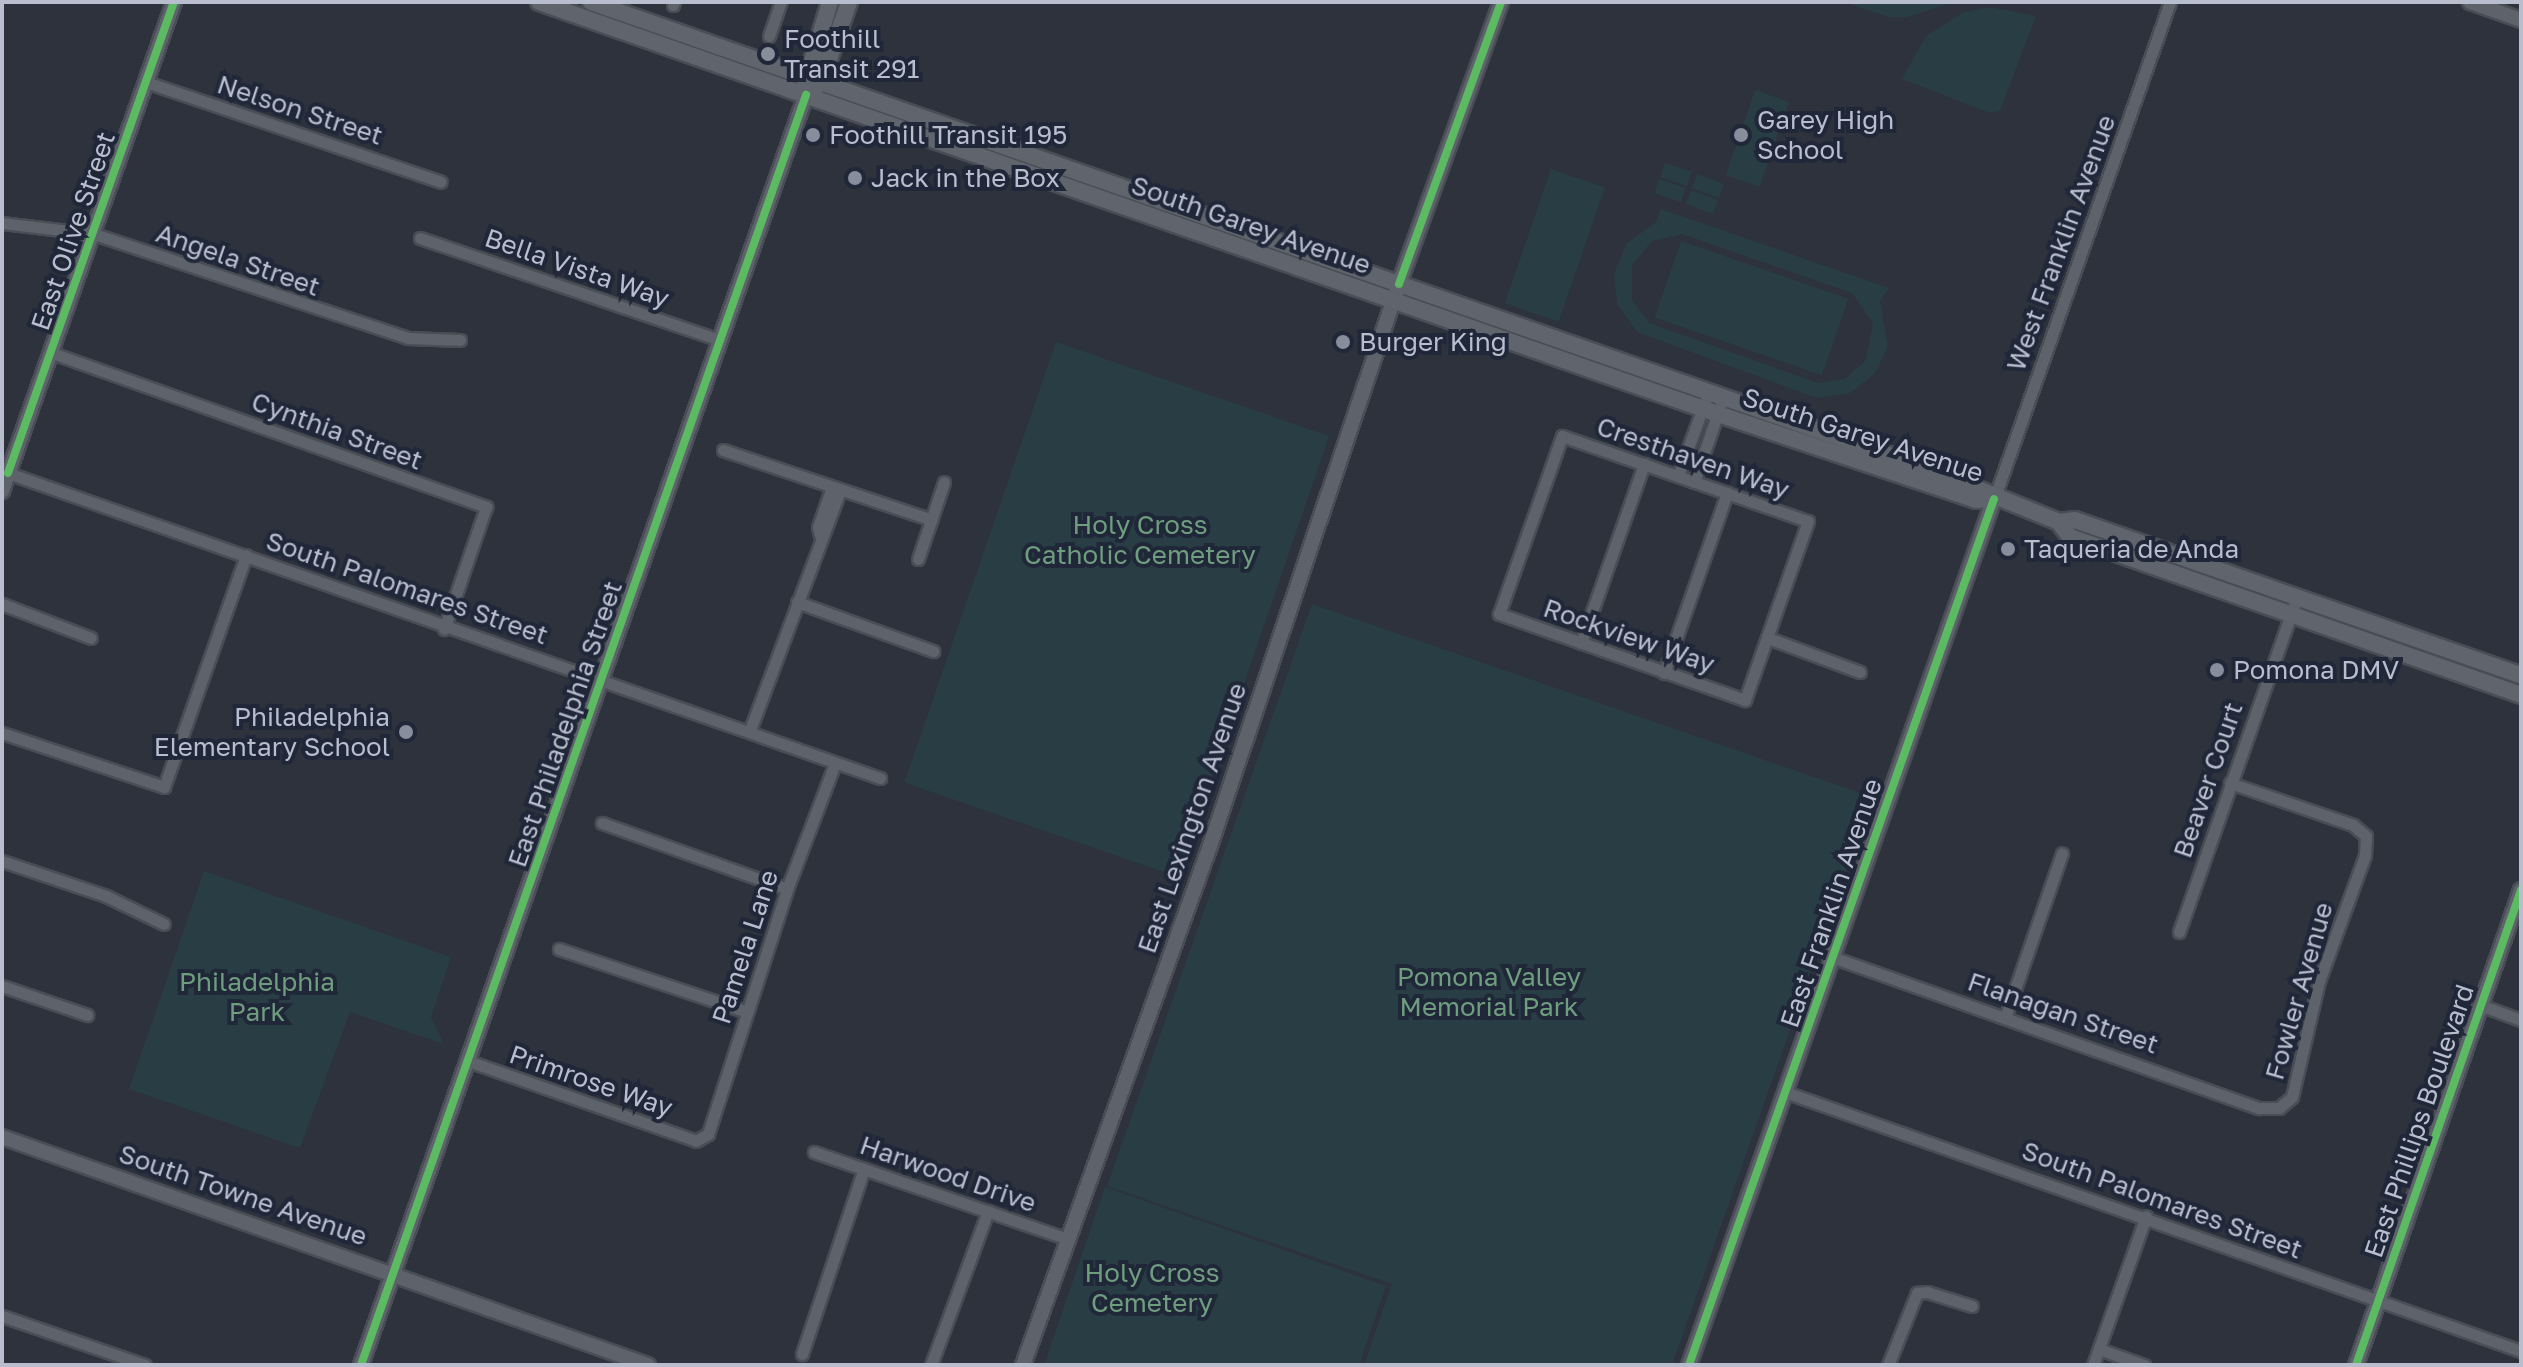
<!DOCTYPE html>
<html>
<head>
<meta charset="utf-8">
<style>
	body { margin:0 }
	#map { position:relative; width:2523px; height:1367px; overflow:hidden; background:#2d323d; font-family:"Golos Text",sans-serif }
	div>[style] { position:absolute }
	.green>* { inset:0; background:#293d44; transform-origin:0 0 }
	.roads { filter:drop-shadow(2px 0 #4a4d55) drop-shadow(-2px 0 #4a4d55) drop-shadow(0 2px #4a4d55) drop-shadow(0 -2px #4a4d55) }
	.minor>* { height:11px; margin:-5.5px; padding:0 5.5px; transform-origin:5.5px; border-radius:5.5px; background:#5e626a }
	.tertiary>* { height:14px; margin:-7px; padding:0 7px; transform-origin:7px; border-radius:7px; background:#5e626a }
	.primary>* { height:16px; margin:-8px; padding:0 8px; transform-origin:8px; border-radius:8px; background:#60646c }
	.cycleway>* { height:8px; margin:-4px; padding:0 4px; transform-origin:4px; border-radius:4px; background:#5cba63 }
	.dots>* { width:22px; height:22px; translate:-50% -50%; box-sizing:border-box; border:4px solid #1f2739; border-radius:50% }
	span { translate:-50% -50%; white-space:nowrap; text-align:center; line-height:1.15; -webkit-text-stroke:8px #1f2739; paint-order:stroke }
	.poi-label { font-size:26px; color:#b8becd }
	.left { translate:0 -50%; text-align:left }
	.right { translate:-100% -50%; text-align:right }
	.street-label { font-size:26px; color:#b8becd }
	.park-label { font-size:26px; color:#6f9e7f }
	.frame { position:absolute; inset:0; border:4px solid #b8becd; pointer-events:none }
</style>
</head>
<body>
<div id="map">
	<div class="green">
		<div style="clip-path:polygon(1844px 2px,1954px 2px,1908px 17px,1888px 17px)"></div>
		<div style="clip-path:polygon(1990px 7px,2036px 16px,2000px 111px,1990px 113px,1902px 79px,1926px 36px,1964px 12px)"></div>
		<div style="left:1755px;top:90px;width:36px;height:90px;rotate:19deg"></div>
		<div style="left:1665px;top:163px;width:28px;height:15px;rotate:18deg"></div>
		<div style="left:1551px;top:169px;width:57px;height:142px;rotate:19deg"></div>
		<div style="left:1697px;top:174px;width:29px;height:15px;rotate:20deg"></div>
		<div style="left:1659px;top:179px;width:28px;height:15px;rotate:18deg"></div>
		<div style="left:1691px;top:190px;width:29px;height:15px;rotate:20deg"></div>
		<div style="clip-path:polygon(evenodd,1661px 209px,1889px 288px,1880px 302px,1888px 347px,1875px 373px,1850px 393px,1817px 398px,1637px 332px,1617px 304px,1614px 274px,1626px 244px,1656px 222px,1661px 209px,1682px 234px,1852px 293px,1873px 323px,1866px 360px,1845px 379px,1818px 383px,1649px 323px,1632px 300px,1632px 265px,1652px 241px,1682px 234px)"></div>
		<div style="left:1681px;top:241px;width:177px;height:81px;rotate:19deg"></div>
		<div style="left:1056px;top:342px;width:289px;height:466px;rotate:19deg"></div>
		<div style="clip-path:polygon(1312px 604px,1872px 797px,1672px 1365px,1364px 1365px,1392px 1284px,1107px 1186px)"></div>
		<div style="clip-path:polygon(204px 871px,451px 957px,431px 1017px,444px 1044px,350px 1012px,300px 1148px,129px 1089px)"></div>
		<div style="clip-path:polygon(1105px 1187px,1386px 1286px,1359px 1365px,1044px 1365px)"></div>
	</div>
	<div class="roads">
		<div class="minor">
			<div style="left:673px;top:5px;width:3px;rotate:-72deg"></div>
			<div style="left:769px;top:36px;width:36px;rotate:-71deg"></div>
			<div style="left:146px;top:82px;width:311px;rotate:18.7deg"></div>
			<div style="left:2px;top:223px;width:93px;rotate:6.8deg"></div>
			<div style="left:94px;top:234px;width:331px;rotate:18.3deg"></div>
			<div style="left:408px;top:338px;width:52px;rotate:2.2deg"></div>
			<div style="left:420px;top:238px;width:317px;rotate:18.8deg"></div>
			<div style="left:52px;top:353px;width:461px;rotate:19.5deg"></div>
			<div style="left:486px;top:507px;width:129px;rotate:109deg"></div>
			<div style="left:1562px;top:436px;width:260px;rotate:19.1deg"></div>
			<div style="left:1808px;top:521px;width:190px;rotate:109.4deg"></div>
			<div style="left:1745px;top:700px;width:261px;rotate:-160.7deg"></div>
			<div style="left:1499px;top:614px;width:189px;rotate:-70.5deg"></div>
			<div style="left:723px;top:450px;width:220px;rotate:18.5deg"></div>
			<div style="left:8px;top:473px;width:924px;rotate:19.28deg"></div>
			<div style="left:1678px;top:476px;width:88px;rotate:-70.1deg"></div>
			<div style="left:1694px;top:482px;width:89px;rotate:-71deg"></div>
			<div style="left:1994px;top:499px;width:527px;rotate:-70.5deg"></div>
			<div style="left:820px;top:535px;width:8px;rotate:-104deg"></div>
			<div style="left:818px;top:527px;width:42px;rotate:-70.7deg"></div>
			<div style="left:918px;top:559px;width:81px;rotate:-71.3deg"></div>
			<div style="left:797px;top:602px;width:145px;rotate:19.8deg"></div>
			<div style="left:2px;top:604px;width:95px;rotate:20.9deg"></div>
			<div style="left:1768px;top:638px;width:98px;rotate:20.3deg"></div>
			<div style="left:1581px;top:643px;width:190px;rotate:-70.6deg"></div>
			<div style="left:1664px;top:673px;width:191px;rotate:-70.7deg"></div>
			<div style="left:750px;top:730px;width:256px;rotate:-69.4deg"></div>
			<div style="left:2px;top:733px;width:171px;rotate:18.4deg"></div>
			<div style="left:164px;top:787px;width:246px;rotate:-70.5deg"></div>
			<div style="left:602px;top:823px;width:196px;rotate:19.6deg"></div>
			<div style="left:2px;top:861px;width:110px;rotate:18.6deg"></div>
			<div style="left:106px;top:896px;width:64px;rotate:25.8deg"></div>
			<div style="left:2179px;top:932px;width:353px;rotate:-70.6deg"></div>
			<div style="left:559px;top:949px;width:198px;rotate:18.5deg"></div>
			<div style="left:1832px;top:957px;width:453px;rotate:19.5deg"></div>
			<div style="left:2259px;top:1108px;width:20px"></div>
			<div style="left:2279px;top:1108px;width:17px;rotate:-40deg"></div>
			<div style="left:2292px;top:1097px;width:119px;rotate:-76.9deg"></div>
			<div style="left:2319px;top:981px;width:134px;rotate:-69.9deg"></div>
			<div style="left:2365px;top:855px;width:19px;rotate:-87deg"></div>
			<div style="left:2366px;top:836px;width:17px;rotate:-140deg"></div>
			<div style="left:2353px;top:825px;width:130px;rotate:-161.1deg"></div>
			<div style="left:2px;top:986px;width:90px;rotate:18.8deg"></div>
			<div style="left:2480px;top:1005px;width:44px;rotate:20.1deg"></div>
			<div style="left:2006px;top:1015px;width:171px;rotate:-70.9deg"></div>
			<div style="left:471px;top:1062px;width:238px;rotate:19.3deg"></div>
			<div style="left:696px;top:1141px;width:14px;rotate:-30deg"></div>
			<div style="left:708px;top:1134px;width:257px;rotate:-72.1deg"></div>
			<div style="left:787px;top:889px;width:135px;rotate:-69.1deg"></div>
			<div style="left:1788px;top:1093px;width:777px;rotate:19.39deg"></div>
			<div style="left:814px;top:1152px;width:268px;rotate:18.9deg"></div>
			<div style="left:2px;top:1316px;width:151px;rotate:18.9deg"></div>
			<div style="left:2099px;top:1349px;width:48px;rotate:19.6deg"></div>
			<div style="left:802px;top:1354px;width:195px;rotate:-71.5deg"></div>
			<div style="left:931px;top:1365px;width:164px;rotate:-69.7deg"></div>
			<div style="left:1888px;top:1365px;width:78px;rotate:-68.1deg"></div>
			<div style="left:1917px;top:1293px;width:10px;rotate:-6deg"></div>
			<div style="left:1927px;top:1292px;width:47px;rotate:17.3deg"></div>
			<div style="left:2093px;top:1365px;width:158px;rotate:-70.4deg"></div>
		</div>
		<div class="tertiary">
			<div style="left:2470px;top:2px;width:54px;rotate:19.4deg"></div>
			<div style="left:2px;top:491px;width:518px;rotate:-70.62deg"></div>
			<div style="left:2px;top:1137px;width:685px;rotate:19.44deg"></div>
			<div style="left:361px;top:1365px;width:1346px;rotate:-70.69deg"></div>
			<div style="left:1023px;top:1365px;width:552px;rotate:-70.19deg"></div>
			<div style="left:1210px;top:846px;width:593px;rotate:-71.41deg"></div>
			<div style="left:1399px;top:284px;width:300px;rotate:-70.1deg"></div>
			<div style="left:1689px;top:1365px;width:918px;rotate:-70.6deg"></div>
			<div style="left:2356px;top:1365px;width:503px;rotate:-70.84deg"></div>
		</div>
		<div class="primary">
			<div style="left:539px;top:2px;width:1249px;rotate:19.26deg"></div>
			<div style="left:1718px;top:414px;width:272px;rotate:18.4deg"></div>
			<div style="left:1976px;top:500px;width:18px;rotate:-3deg"></div>
			<div style="left:591px;top:2px;width:1414px;rotate:19.24deg"></div>
			<div style="left:1926px;top:468px;width:144px;rotate:22.1deg"></div>
			<div style="left:2059px;top:522px;width:16px;rotate:-7deg"></div>
			<div style="left:2075px;top:520px;width:472px;rotate:19.2deg"></div>
			<div style="left:805px;top:84px;width:86px;rotate:-73deg"></div>
			<div style="left:814px;top:89px;width:10px;rotate:-45deg"></div>
			<div style="left:821px;top:82px;width:85px;rotate:-70.7deg"></div>
			<div style="left:2059px;top:522px;width:19px;rotate:54deg"></div>
			<div style="left:2070px;top:537px;width:478px;rotate:19.3deg"></div>
		</div>
	</div>
	<div class="cycleway">
		<div style="left:1399px;top:284px;width:300px;rotate:-70.1deg"></div>
		<div style="left:8px;top:473px;width:499px;rotate:-70.6deg"></div>
		<div style="left:361px;top:1365px;width:1346px;rotate:-70.69deg"></div>
		<div style="left:1689px;top:1365px;width:918px;rotate:-70.6deg"></div>
		<div style="left:2356px;top:1365px;width:503px;rotate:-70.84deg"></div>
	</div>
	<div class="dots">
		<div style="left:768px;top:54px;background:#878d9b"></div>
		<div style="left:813px;top:135px;background:#878d9b"></div>
		<div style="left:1741px;top:135px;background:#878d9b"></div>
		<div style="left:855px;top:178px;background:#878d9b"></div>
		<div style="left:1343px;top:342px;background:#878d9b"></div>
		<div style="left:2008px;top:549px;background:#878d9b"></div>
		<div style="left:2217px;top:670px;background:#878d9b"></div>
		<div style="left:406px;top:732px;background:#878d9b"></div>
	</div>
	<div class="poi-label">
		<span class="left" style="left:784px;top:54px">Foothill<br>Transit 291</span>
		<span class="left" style="left:1757px;top:135px">Garey High<br>School</span>
		<span class="left" style="left:829px;top:135px">Foothill Transit 195</span>
		<span class="left" style="left:871px;top:178px">Jack in the Box</span>
		<span class="left" style="left:1359px;top:342px">Burger King</span>
		<span class="left" style="left:2024px;top:549px">Taqueria de Anda</span>
		<span class="left" style="left:2233px;top:670px">Pomona DMV</span>
		<span class="right" style="left:390px;top:732px">Philadelphia<br>Elementary School</span>
	</div>
	<div class="street-label">
		<span style="left:300px;top:110px;rotate:18deg">Nelson Street</span>
		<span style="left:1251px;top:225px;rotate:19deg">South Garey Avenue</span>
		<span style="left:73px;top:231px;rotate:-71deg">East Olive Street</span>
		<span style="left:2061px;top:243px;rotate:-70deg">West Franklin Avenue</span>
		<span style="left:238px;top:260px;rotate:19deg">Angela Street</span>
		<span style="left:577px;top:268px;rotate:19deg">Bella Vista Way</span>
		<span style="left:337px;top:431px;rotate:20deg">Cynthia Street</span>
		<span style="left:1863px;top:435px;rotate:18deg">South Garey Avenue</span>
		<span style="left:1693px;top:458px;rotate:19deg">Cresthaven Way</span>
		<span style="left:407px;top:588px;rotate:19deg">South Palomares Street</span>
		<span style="left:1629px;top:636px;rotate:19deg">Rockview Way</span>
		<span style="left:565px;top:724px;rotate:-71deg">East Philadelphia Street</span>
		<span style="left:2208px;top:780px;rotate:-71deg">Beaver Court</span>
		<span style="left:1192px;top:818px;rotate:-71deg">East Lexington Avenue</span>
		<span style="left:1831px;top:903px;rotate:-71deg">East Franklin Avenue</span>
		<span style="left:745px;top:947px;rotate:-72deg">Pamela Lane</span>
		<span style="left:2299px;top:991px;rotate:-74deg">Fowler Avenue</span>
		<span style="left:2063px;top:1013px;rotate:19deg">Flanagan Street</span>
		<span style="left:591px;top:1081px;rotate:19deg">Primrose Way</span>
		<span style="left:2419px;top:1121px;rotate:-71deg">East Phillips Boulevard</span>
		<span style="left:948px;top:1174px;rotate:19deg">Harwood Drive</span>
		<span style="left:243px;top:1195px;rotate:19deg">South Towne Avenue</span>
		<span style="left:2162px;top:1200px;rotate:20deg">South Palomares Street</span>
	</div>
	<div class="park-label">
		<span style="left:1140px;top:540px">Holy Cross<br>Catholic Cemetery</span>
		<span style="left:1489px;top:992px">Pomona Valley<br>Memorial Park</span>
		<span style="left:257px;top:997px">Philadelphia<br>Park</span>
		<span style="left:1152px;top:1288px">Holy Cross<br>Cemetery</span>
	</div>
	<div class="frame"></div>
</div>
</body>
</html>
